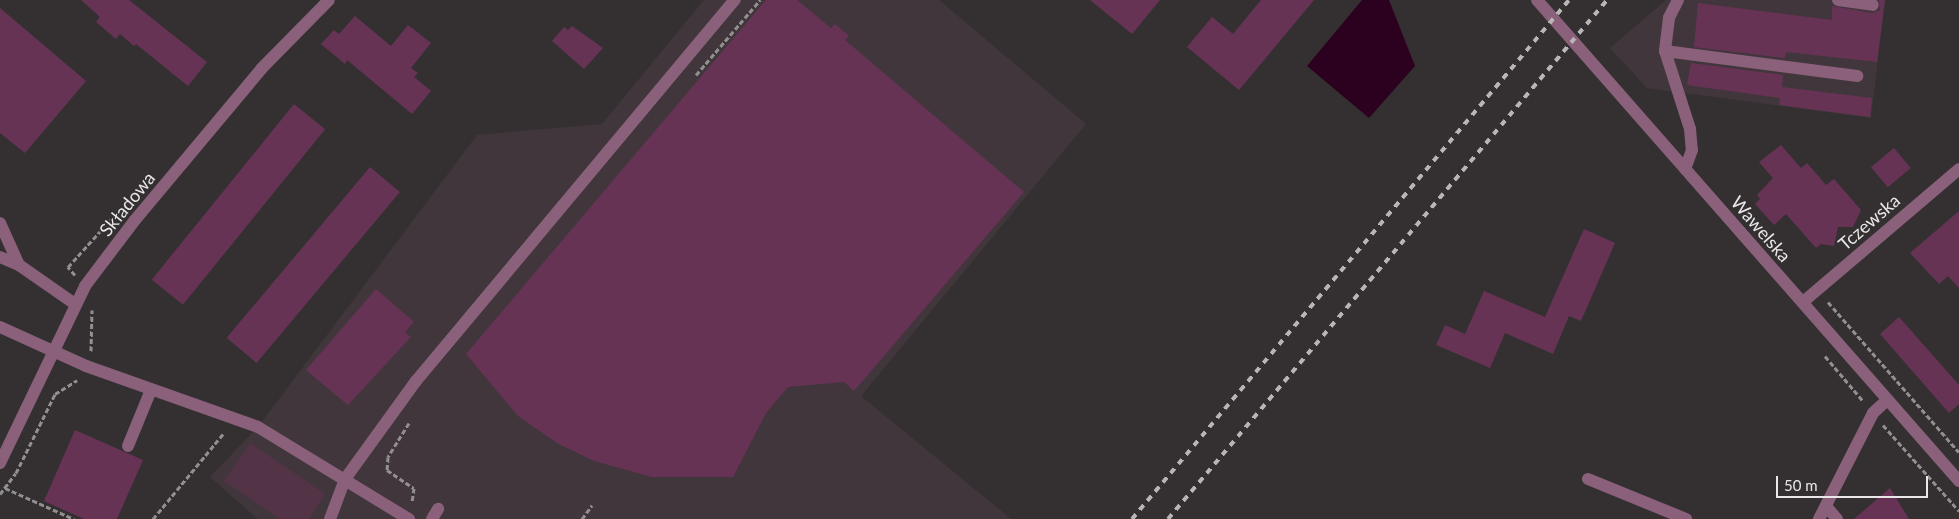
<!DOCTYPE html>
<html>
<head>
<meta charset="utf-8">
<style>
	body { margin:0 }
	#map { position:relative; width:1959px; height:519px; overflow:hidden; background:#343032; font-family:Lato,sans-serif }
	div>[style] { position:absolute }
	.built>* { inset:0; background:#41363c }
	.green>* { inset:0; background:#533447 }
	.water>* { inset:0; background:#2c001f }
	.building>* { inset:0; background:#673355; transform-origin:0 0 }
	.path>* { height:3px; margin-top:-1.5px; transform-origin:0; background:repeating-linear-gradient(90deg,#928f90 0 5px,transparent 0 7.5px) }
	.minor>* { height:12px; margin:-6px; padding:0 6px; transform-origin:6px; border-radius:6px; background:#8a607a }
	.rail>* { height:4px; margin-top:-2px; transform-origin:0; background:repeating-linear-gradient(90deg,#bab6b8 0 6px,transparent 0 12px) }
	span { translate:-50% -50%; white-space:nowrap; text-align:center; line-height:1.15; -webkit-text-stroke:4px #343032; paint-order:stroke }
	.street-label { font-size:18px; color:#eae7e8 }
	.scale { position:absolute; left:1776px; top:476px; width:152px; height:22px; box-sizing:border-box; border:2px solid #eae7e8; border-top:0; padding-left:6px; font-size:15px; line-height:18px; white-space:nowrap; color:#eae7e8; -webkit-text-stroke:4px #343032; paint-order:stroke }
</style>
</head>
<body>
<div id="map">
	<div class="built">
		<div style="clip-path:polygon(704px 0,939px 0,1086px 124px,861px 396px,1011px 519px,258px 519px,210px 477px,258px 427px,477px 135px,602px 124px)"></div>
		<div style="clip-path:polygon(1666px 0,1885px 0,1871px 118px,1647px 88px,1610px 48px)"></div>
	</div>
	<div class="green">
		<div style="clip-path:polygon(250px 443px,325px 494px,309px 519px,280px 519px,224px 481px)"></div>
	</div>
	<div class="water">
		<div style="clip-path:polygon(1362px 0,1389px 0,1415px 66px,1369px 118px,1307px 66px)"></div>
	</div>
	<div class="building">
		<div style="clip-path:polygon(81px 0,129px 0,207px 62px,188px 86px,136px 44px,134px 46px,120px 34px,116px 39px,96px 22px,100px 17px)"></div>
		<div style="clip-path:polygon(766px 0,797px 0,831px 28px,835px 24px,849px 36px,845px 40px,1024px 192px,854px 391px,844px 382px,788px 387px,766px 413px,733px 477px,652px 477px,594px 461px,557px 443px,518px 416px,466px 354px)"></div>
		<div style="clip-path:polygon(1090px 0,1160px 0,1132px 34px)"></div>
		<div style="clip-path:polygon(1261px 0,1314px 0,1239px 90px,1187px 47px,1212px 17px,1233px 34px)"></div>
		<div style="clip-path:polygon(1879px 0,1885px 0,1877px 62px,1786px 52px,1785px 58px,1694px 47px,1698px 3px,1832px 20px,1832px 6px,1872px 13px,1880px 10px)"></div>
		<div style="clip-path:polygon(0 8px,86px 81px,25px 153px,0 133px)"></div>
		<div style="clip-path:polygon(355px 16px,391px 46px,408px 25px,431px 43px,411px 68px,418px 73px,414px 77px,431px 91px,412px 114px,347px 60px,345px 64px,321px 44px,334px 30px,339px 34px)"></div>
		<div style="clip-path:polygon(572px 26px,603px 48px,584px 69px,552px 41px,564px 27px,568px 30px)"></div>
		<div style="clip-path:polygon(1691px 63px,1783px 75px,1782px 87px,1872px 98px,1870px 117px,1779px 105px,1780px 98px,1687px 85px)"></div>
		<div style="left:294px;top:104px;width:40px;height:226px;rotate:39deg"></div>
		<div style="clip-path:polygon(1781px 145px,1801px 168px,1807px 163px,1826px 185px,1834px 179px,1861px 210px,1853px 227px,1838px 227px,1834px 246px,1821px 244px,1816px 248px,1786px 214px,1774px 225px,1755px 204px,1760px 199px,1757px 195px,1773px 178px,1759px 162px)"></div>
		<div style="left:1894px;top:148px;width:26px;height:30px;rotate:50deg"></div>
		<div style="left:370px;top:167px;width:39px;height:223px;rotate:40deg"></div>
		<div style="clip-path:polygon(1959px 211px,1959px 288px,1948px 276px,1939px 284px,1910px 253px)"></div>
		<div style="clip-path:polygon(1584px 229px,1615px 243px,1581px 321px,1569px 316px,1553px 354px,1505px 333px,1490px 368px,1436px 345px,1445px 325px,1465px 334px,1484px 291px,1545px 317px)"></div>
		<div style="clip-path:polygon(376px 289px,414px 322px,405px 332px,411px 337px,348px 405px,306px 370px)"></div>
		<div style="clip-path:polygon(1899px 317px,1959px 385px,1959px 404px,1949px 413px,1880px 334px)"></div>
		<div style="clip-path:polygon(75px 430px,143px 460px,117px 519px,84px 519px,44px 501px)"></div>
		<div style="clip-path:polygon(1890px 488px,1909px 519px,1854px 519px)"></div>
	</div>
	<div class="path">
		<div style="left:696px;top:75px;width:99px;rotate:-49.5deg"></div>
		<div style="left:75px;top:275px;width:11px;rotate:-131deg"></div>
		<div style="left:68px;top:267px;width:81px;rotate:-48deg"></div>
		<div style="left:1828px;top:302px;width:199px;rotate:48.9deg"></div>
		<div style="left:91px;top:351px;width:41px;rotate:-88.6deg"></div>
		<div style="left:1825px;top:356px;width:59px;rotate:49.8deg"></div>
		<div style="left:409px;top:423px;width:40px;rotate:122deg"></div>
		<div style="left:388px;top:457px;width:13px;rotate:94deg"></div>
		<div style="left:387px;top:470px;width:32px;rotate:34deg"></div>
		<div style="left:414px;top:488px;width:14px;rotate:98deg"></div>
		<div style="left:1883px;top:425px;width:115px;rotate:48.5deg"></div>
		<div style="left:5px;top:488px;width:76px;rotate:24.2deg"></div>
		<div style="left:0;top:494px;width:26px;rotate:-53deg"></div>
		<div style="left:16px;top:473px;width:88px;rotate:-63.7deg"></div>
		<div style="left:55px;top:394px;width:26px;rotate:-32deg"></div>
		<div style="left:153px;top:519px;width:112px;rotate:-50.5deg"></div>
		<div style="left:582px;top:519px;width:17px;rotate:-54deg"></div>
	</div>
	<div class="minor">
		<div style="left:1537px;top:0;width:640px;rotate:48.74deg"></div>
		<div style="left:1678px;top:0;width:20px;rotate:117deg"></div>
		<div style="left:1669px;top:18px;width:33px;rotate:97deg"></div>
		<div style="left:1665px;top:51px;width:82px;rotate:72.2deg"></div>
		<div style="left:1690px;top:129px;width:21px;rotate:85deg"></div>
		<div style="left:1692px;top:150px;width:20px;rotate:110deg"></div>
		<div style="left:1838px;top:0;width:35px;rotate:8deg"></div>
		<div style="left:1665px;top:51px;width:194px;rotate:7.4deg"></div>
		<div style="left:0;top:223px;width:46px;rotate:65.7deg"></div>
		<div style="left:0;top:257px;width:21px;rotate:23deg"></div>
		<div style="left:19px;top:265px;width:68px;rotate:34.9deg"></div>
		<div style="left:1803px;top:302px;width:205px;rotate:-40.4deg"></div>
		<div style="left:0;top:327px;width:94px;rotate:24.4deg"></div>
		<div style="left:86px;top:366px;width:182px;rotate:19.5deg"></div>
		<div style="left:258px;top:427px;width:177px;rotate:31.4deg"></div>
		<div style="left:128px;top:446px;width:61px;rotate:-67.7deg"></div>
		<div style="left:0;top:463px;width:196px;rotate:-64.3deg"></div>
		<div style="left:85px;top:286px;width:83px;rotate:-52.9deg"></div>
		<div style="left:135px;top:220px;width:198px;rotate:-50.1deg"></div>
		<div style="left:262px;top:68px;width:95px;rotate:-45.4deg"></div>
		<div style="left:1588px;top:479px;width:106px;rotate:22.2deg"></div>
		<div style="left:1826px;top:506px;width:17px;rotate:50deg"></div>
		<div style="left:330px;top:519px;width:43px;rotate:-69.4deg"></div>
		<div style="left:345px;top:479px;width:121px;rotate:-54.1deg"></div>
		<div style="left:416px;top:381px;width:497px;rotate:-50.1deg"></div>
		<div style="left:432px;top:519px;width:12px;rotate:-59deg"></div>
		<div style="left:1819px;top:519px;width:119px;rotate:-63deg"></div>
		<div style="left:1873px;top:413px;width:19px;rotate:-43deg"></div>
	</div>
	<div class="rail">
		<div style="left:1132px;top:519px;width:678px;rotate:-49.9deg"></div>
		<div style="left:1168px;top:519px;width:680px;rotate:-49.77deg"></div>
	</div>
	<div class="street-label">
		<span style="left:127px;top:204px;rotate:-51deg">Składowa</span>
		<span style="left:1869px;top:222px;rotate:-41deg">Tczewska</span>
		<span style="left:1761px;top:229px;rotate:49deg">Wawelska</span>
	</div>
	<div class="scale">50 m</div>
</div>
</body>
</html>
